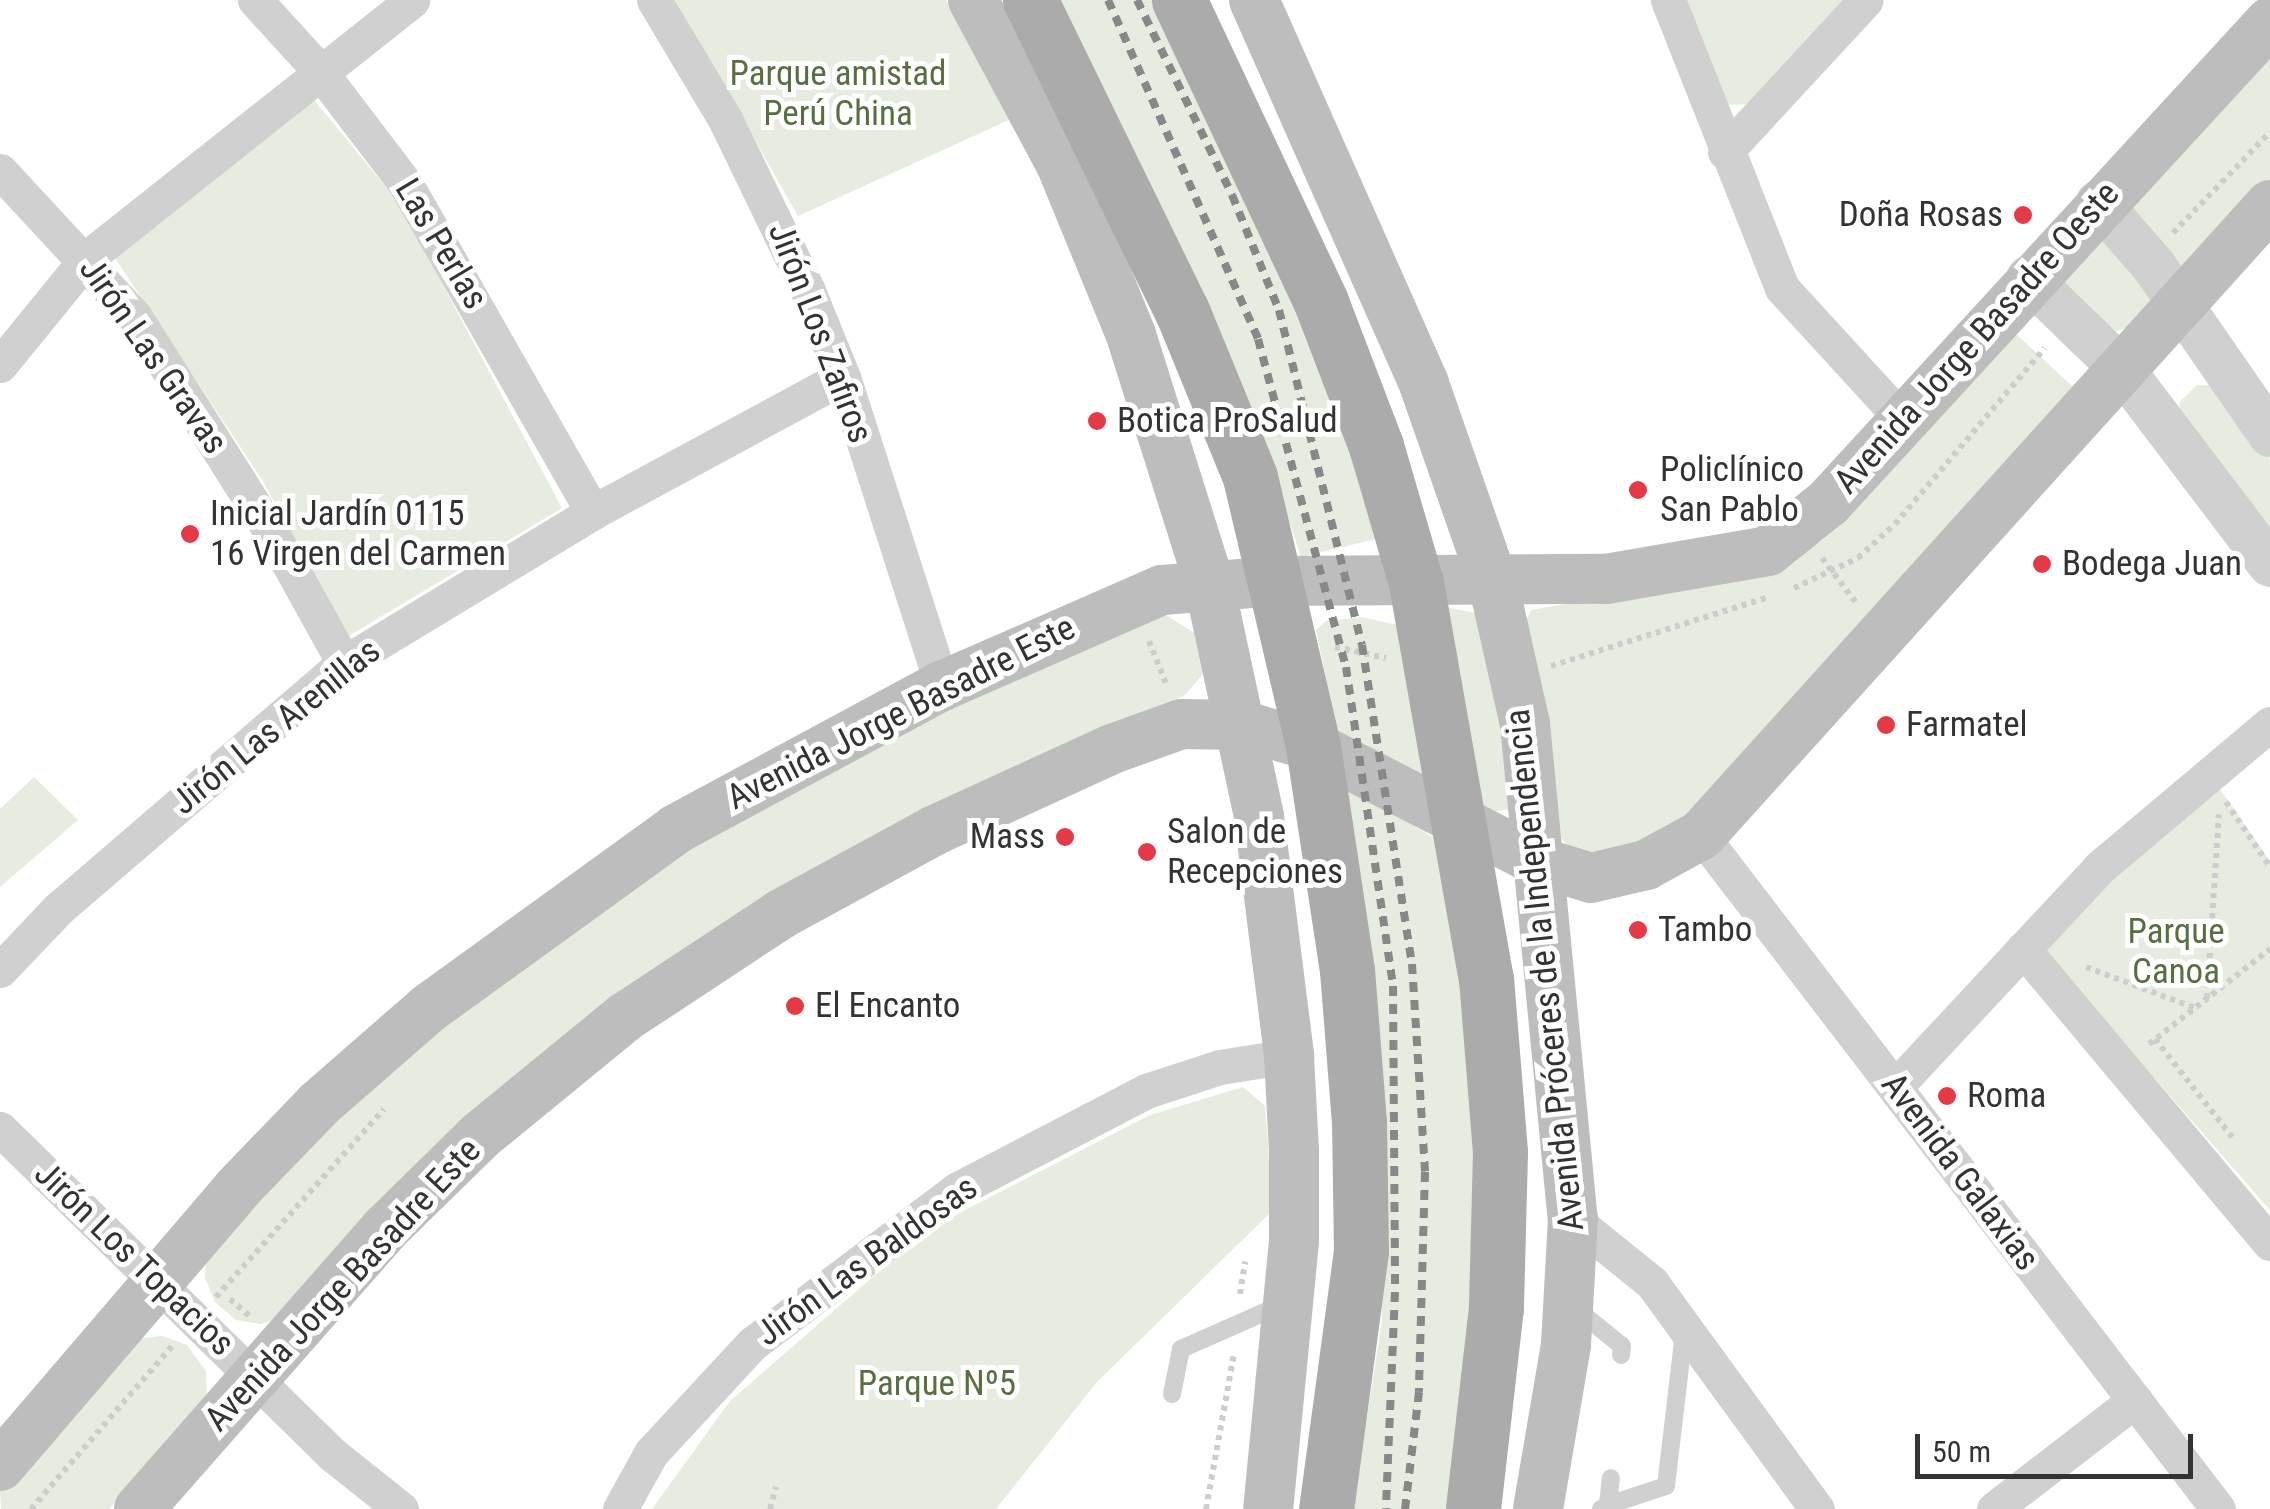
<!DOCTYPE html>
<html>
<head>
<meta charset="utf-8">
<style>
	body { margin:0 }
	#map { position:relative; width:2270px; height:1509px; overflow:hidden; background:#fff; font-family:"Roboto Condensed",sans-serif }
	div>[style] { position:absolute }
	.green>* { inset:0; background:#e6ecdf }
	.path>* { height:6px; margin-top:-3px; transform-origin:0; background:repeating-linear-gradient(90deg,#cdcdcd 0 5px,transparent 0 10px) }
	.service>* { height:18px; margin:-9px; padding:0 9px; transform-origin:9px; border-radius:9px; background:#d0d0d0 }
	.minor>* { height:35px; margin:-17.5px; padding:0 17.5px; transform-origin:17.5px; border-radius:17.5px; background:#d0d0d0 }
	.tertiary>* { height:45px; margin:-22.5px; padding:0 22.5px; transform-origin:22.5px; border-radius:22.5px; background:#d0d0d0 }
	.secondary>* { height:50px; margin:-25px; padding:0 25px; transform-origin:25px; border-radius:25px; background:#bdbdbd }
	.primary>* { height:55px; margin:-27.5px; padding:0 27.5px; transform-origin:27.5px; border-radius:27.5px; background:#ababab }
	.rail>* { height:8px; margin-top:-4px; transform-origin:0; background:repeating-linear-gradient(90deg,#888 0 10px,transparent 0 18px) }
	.dots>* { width:28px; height:28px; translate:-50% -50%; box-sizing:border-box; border:5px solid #fff; border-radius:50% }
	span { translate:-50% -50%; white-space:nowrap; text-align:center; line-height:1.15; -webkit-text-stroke:10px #fff; paint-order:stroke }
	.park-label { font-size:35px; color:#56703f }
	.poi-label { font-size:35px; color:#333 }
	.right { translate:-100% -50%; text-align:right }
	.left { translate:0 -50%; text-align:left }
	.street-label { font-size:35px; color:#333 }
	.scale { position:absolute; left:1915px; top:1434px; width:278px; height:45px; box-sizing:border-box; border:5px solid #333; border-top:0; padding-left:12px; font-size:30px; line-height:35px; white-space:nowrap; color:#333; -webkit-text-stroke:8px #fff; paint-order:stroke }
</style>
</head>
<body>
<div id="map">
	<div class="green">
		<div style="clip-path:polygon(675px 0,946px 0,1009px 120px,798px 216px)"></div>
		<div style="clip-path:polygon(1054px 0,1157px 0,1335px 380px,1380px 538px,1301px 557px,1258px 427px)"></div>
		<div style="clip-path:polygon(1676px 0,1850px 0,1758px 104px,1724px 105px)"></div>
		<div style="clip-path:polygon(2270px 57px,2270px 182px,2188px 271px,2168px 263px,2125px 215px)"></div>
		<div style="clip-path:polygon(310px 95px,399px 203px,562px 508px,347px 637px,263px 481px,115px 258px)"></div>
		<div style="clip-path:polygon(2100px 240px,2119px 246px,2150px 280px,2151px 303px,2135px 326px,2117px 331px,2100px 325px,2061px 283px)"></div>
		<div style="clip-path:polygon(2014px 332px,2074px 388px,1715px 808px,1614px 858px,1574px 854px,1561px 838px,1516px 643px,1531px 610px,1729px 575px,1787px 559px,1823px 540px)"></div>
		<div style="clip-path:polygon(2197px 385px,2217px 385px,2270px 460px,2270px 546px,2179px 422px,2180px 402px)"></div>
		<div style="clip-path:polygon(1441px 606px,1480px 614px,1517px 799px,1510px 809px,1491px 812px,1479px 802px)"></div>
		<div style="clip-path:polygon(1164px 614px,1201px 637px,1203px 674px,1185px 695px,821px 875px,279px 1318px,261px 1324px,236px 1320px,215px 1302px,205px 1278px,206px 1251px,249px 1201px,503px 970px,815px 768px)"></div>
		<div style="clip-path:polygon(1361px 617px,1407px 627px,1432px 778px,1338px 736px,1316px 630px,1326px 621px)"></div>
		<div style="clip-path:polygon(34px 777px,78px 820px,0 887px,0 809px)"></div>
		<div style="clip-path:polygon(1348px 788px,1450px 847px,1478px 1197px,1452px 1509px,1353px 1509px,1382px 1320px,1382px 1145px,1344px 799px)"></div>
		<div style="clip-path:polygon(2220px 789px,2270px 861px,2270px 1210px,2045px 953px,2133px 856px)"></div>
		<div style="clip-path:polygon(1243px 1087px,1265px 1106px,1273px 1210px,1097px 1382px,996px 1509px,652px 1509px,730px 1401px,882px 1269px,959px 1213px,1150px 1115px)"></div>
		<div style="clip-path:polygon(162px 1336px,187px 1345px,206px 1371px,207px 1400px,109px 1509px,1px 1509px,0 1491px,134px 1339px)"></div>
	</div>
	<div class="path">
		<div style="left:2173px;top:233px;width:140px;rotate:-46.2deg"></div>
		<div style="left:1822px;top:558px;width:58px;rotate:52.7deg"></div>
		<div style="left:1794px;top:588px;width:71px;rotate:-25.1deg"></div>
		<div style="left:1858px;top:558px;width:50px;rotate:-42.6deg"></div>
		<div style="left:1895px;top:524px;width:231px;rotate:-49.6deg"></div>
		<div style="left:1149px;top:641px;width:48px;rotate:68.2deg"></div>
		<div style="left:1335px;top:647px;width:52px;rotate:12.2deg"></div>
		<div style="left:1551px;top:666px;width:228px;rotate:-17.6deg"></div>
		<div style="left:2226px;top:802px;width:78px;rotate:55.9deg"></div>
		<div style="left:2086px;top:967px;width:116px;rotate:20.6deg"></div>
		<div style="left:2207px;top:998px;width:184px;rotate:-86.3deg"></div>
		<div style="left:2155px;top:1039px;width:125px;rotate:51.8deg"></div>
		<div style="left:2149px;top:1044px;width:154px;rotate:-38.1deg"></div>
		<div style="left:1240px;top:1294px;width:33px;rotate:-81deg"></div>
		<div style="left:216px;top:1297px;width:252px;rotate:-48.2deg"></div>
		<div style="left:230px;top:1299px;width:28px;rotate:41deg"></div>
		<div style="left:31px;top:1509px;width:218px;rotate:-49.1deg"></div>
		<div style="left:770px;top:1509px;width:23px;rotate:-75deg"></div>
		<div style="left:1206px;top:1509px;width:158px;rotate:-79.8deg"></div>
	</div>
	<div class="service">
		<div style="left:1575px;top:1308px;width:60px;rotate:39deg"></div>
		<div style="left:1622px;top:1346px;width:9px;rotate:96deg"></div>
		<div style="left:1172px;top:1394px;width:46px;rotate:-78.7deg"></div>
		<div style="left:1181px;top:1349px;width:111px;rotate:-23.8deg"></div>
		<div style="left:1608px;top:1505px;width:61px;rotate:-18.1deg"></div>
		<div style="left:1666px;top:1486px;width:154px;rotate:-83.3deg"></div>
		<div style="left:1601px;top:1509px;width:8px;rotate:-30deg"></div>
		<div style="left:1608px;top:1505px;width:27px;rotate:-84deg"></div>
	</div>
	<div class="minor">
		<div style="left:255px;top:0;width:93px;rotate:47.6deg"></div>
		<div style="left:318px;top:69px;width:143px;rotate:52.7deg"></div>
		<div style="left:405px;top:183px;width:379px;rotate:60.3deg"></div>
		<div style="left:654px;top:0;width:139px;rotate:59.2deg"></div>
		<div style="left:725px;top:119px;width:191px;rotate:64.2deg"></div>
		<div style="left:808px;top:291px;width:93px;rotate:67.9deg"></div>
		<div style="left:843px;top:377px;width:324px;rotate:72.2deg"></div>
		<div style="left:1668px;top:0;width:310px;rotate:68.4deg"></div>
		<div style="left:1782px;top:288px;width:178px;rotate:47.5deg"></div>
		<div style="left:1725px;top:152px;width:207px;rotate:-47.2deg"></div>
		<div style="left:0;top:171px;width:199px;rotate:47.2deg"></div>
		<div style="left:135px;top:317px;width:258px;rotate:57.7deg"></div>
		<div style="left:273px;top:535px;width:146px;rotate:61deg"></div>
		<div style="left:0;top:365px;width:138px;rotate:-50.9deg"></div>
		<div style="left:87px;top:258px;width:415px;rotate:-38.4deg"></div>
		<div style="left:1701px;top:835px;width:849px;rotate:52.51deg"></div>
		<div style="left:2023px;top:949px;width:384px;rotate:50deg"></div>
		<div style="left:0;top:970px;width:84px;rotate:-46.4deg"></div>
		<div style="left:58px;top:909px;width:377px;rotate:-40.7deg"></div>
		<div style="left:344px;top:663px;width:291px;rotate:-31.2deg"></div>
		<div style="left:593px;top:512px;width:284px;rotate:-28.4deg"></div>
		<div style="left:1895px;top:1087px;width:301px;rotate:-47deg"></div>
		<div style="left:2100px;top:867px;width:222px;rotate:-40.1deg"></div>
		<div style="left:0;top:1129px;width:466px;rotate:44.4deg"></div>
		<div style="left:333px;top:1455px;width:87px;rotate:38.5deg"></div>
		<div style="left:1573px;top:1219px;width:102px;rotate:39deg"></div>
		<div style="left:1652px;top:1283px;width:280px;rotate:53.9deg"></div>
		<div style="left:620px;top:1509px;width:64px;rotate:-61deg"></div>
		<div style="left:651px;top:1453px;width:149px;rotate:-47.2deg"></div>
		<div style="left:752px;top:1344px;width:258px;rotate:-37deg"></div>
		<div style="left:958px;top:1189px;width:212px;rotate:-27.5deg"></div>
		<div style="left:1146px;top:1091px;width:78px;rotate:-18deg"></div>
		<div style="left:1220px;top:1067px;width:70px;rotate:-9.1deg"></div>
		<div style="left:1994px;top:1509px;width:178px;rotate:-37.7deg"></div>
	</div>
	<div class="tertiary">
		<div style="left:2098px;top:202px;width:84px;rotate:48.9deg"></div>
		<div style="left:2153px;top:265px;width:206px;rotate:55.3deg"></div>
		<div style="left:2028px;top:278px;width:129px;rotate:44.1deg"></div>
		<div style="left:2121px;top:368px;width:246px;rotate:52.8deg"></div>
	</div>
	<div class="secondary">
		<div style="left:973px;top:0;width:186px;rotate:61.8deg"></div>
		<div style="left:1061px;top:164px;width:185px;rotate:67.7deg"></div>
		<div style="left:1131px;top:335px;width:260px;rotate:72.5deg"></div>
		<div style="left:1209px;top:583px;width:239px;rotate:77.9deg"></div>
		<div style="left:1259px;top:817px;width:241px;rotate:82.8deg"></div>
		<div style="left:1289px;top:1056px;width:95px;rotate:87deg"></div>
		<div style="left:1294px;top:1151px;width:90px;rotate:90deg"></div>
		<div style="left:1294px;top:1241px;width:269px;rotate:95.5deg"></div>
		<div style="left:1254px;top:0;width:420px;rotate:66.1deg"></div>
		<div style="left:1424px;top:384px;width:210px;rotate:70.8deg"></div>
		<div style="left:1493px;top:582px;width:146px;rotate:77.3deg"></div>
		<div style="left:1525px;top:724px;width:497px;rotate:84.5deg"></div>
		<div style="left:1573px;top:1219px;width:126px;rotate:93.2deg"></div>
		<div style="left:1566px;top:1345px;width:166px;rotate:99.7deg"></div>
		<div style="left:0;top:1466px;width:365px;rotate:-49.4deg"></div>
		<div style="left:237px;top:1189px;width:118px;rotate:-46deg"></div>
		<div style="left:319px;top:1104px;width:146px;rotate:-41.1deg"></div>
		<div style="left:429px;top:1008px;width:305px;rotate:-35.9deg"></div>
		<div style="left:676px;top:829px;width:302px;rotate:-28.3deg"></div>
		<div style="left:942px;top:686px;width:240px;rotate:-23.6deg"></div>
		<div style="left:1162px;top:590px;width:117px;rotate:-4.4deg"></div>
		<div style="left:1279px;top:581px;width:327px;rotate:-0.4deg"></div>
		<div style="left:1606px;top:579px;width:164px;rotate:-9.8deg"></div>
		<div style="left:1768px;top:551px;width:77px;rotate:-38.7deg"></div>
		<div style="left:1828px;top:503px;width:653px;rotate:-47.42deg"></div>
		<div style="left:139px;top:1509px;width:374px;rotate:-48.7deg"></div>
		<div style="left:386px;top:1228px;width:133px;rotate:-44.4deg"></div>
		<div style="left:481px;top:1135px;width:186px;rotate:-39.3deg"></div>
		<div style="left:625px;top:1017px;width:187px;rotate:-33.4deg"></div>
		<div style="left:781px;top:914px;width:173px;rotate:-28.6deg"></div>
		<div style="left:933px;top:831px;width:197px;rotate:-24.6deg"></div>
		<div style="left:1112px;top:749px;width:74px;rotate:-19.7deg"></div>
		<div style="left:1182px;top:724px;width:59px;rotate:1deg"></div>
		<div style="left:1241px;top:725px;width:75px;rotate:16.3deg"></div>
		<div style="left:1313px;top:746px;width:257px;rotate:27.1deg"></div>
		<div style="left:1542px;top:863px;width:51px;rotate:17deg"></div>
		<div style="left:1591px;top:878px;width:57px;rotate:-13.3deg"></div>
		<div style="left:1646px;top:865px;width:63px;rotate:-28.6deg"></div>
		<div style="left:1701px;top:835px;width:849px;rotate:-47.91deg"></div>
	</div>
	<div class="primary">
		<div style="left:1030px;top:0;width:346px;rotate:64deg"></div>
		<div style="left:1182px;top:311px;width:179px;rotate:67.7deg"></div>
		<div style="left:1250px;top:477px;width:276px;rotate:76.8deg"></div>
		<div style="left:1313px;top:746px;width:227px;rotate:81.4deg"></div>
		<div style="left:1347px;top:970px;width:153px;rotate:85.5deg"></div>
		<div style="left:1359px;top:1123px;width:128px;rotate:89.1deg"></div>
		<div style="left:1361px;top:1251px;width:260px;rotate:97.7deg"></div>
		<div style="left:1179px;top:0;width:334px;rotate:64.8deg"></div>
		<div style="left:1321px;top:302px;width:154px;rotate:69.1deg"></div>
		<div style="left:1376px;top:446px;width:143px;rotate:73.7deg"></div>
		<div style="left:1416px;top:583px;width:401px;rotate:80deg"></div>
		<div style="left:1486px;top:978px;width:175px;rotate:85.4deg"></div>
		<div style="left:1500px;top:1152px;width:155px;rotate:91.5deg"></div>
		<div style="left:1496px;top:1307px;width:203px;rotate:96.5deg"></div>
	</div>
	<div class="rail">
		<div style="left:1108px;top:0;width:371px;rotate:66.1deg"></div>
		<div style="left:1258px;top:339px;width:340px;rotate:75deg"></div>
		<div style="left:1346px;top:667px;width:322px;rotate:81.6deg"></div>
		<div style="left:1393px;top:986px;width:306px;rotate:89.6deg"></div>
		<div style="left:1395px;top:1292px;width:217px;rotate:92.4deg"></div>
		<div style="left:1137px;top:0;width:217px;rotate:64deg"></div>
		<div style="left:1232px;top:195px;width:124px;rotate:67.8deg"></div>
		<div style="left:1279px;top:310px;width:345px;rotate:76.1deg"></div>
		<div style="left:1362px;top:645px;width:323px;rotate:81.1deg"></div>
		<div style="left:1412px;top:964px;width:208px;rotate:86.4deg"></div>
		<div style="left:1425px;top:1172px;width:220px;rotate:91.6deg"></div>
		<div style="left:1419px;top:1392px;width:118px;rotate:96.8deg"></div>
	</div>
	<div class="dots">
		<div style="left:2023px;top:215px;background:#e63946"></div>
		<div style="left:1097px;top:421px;background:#e63946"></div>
		<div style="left:1638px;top:490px;background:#e63946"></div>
		<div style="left:190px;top:534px;background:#e63946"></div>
		<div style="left:2042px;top:564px;background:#e63946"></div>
		<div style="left:1886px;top:725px;background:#e63946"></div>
		<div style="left:1065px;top:837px;background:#e63946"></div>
		<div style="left:1147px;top:852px;background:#e63946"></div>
		<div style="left:1638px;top:930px;background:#e63946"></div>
		<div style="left:795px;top:1006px;background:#e63946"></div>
		<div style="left:1947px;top:1096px;background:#e63946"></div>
	</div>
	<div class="park-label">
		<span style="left:838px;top:94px">Parque amistad<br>Perú China</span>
		<span style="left:2176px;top:952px">Parque<br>Canoa</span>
		<span style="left:937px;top:1384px">Parque Nº5</span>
	</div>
	<div class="poi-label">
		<span class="right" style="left:2003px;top:215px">Doña Rosas</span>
		<span class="left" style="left:1117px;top:421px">Botica ProSalud</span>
		<span class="left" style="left:1660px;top:490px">Policlínico<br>San Pablo</span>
		<span class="left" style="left:210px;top:534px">Inicial Jardín 0115<br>16 Virgen del Carmen</span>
		<span class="left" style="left:2062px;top:564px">Bodega Juan</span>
		<span class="left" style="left:1906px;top:725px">Farmatel</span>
		<span class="left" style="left:1167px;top:852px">Salon de<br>Recepciones</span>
		<span class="right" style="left:1045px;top:837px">Mass</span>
		<span class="left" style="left:1658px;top:930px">Tambo</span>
		<span class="left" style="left:815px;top:1006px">El Encanto</span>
		<span class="left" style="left:1967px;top:1096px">Roma</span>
	</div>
	<div class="street-label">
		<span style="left:441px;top:244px;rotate:59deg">Las Perlas</span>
		<span style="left:820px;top:333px;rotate:69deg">Jirón Los Zafiros</span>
		<span style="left:1977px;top:338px;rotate:-48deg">Avenida Jorge Basadre Oeste</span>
		<span style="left:153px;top:356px;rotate:55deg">Jirón Las Gravas</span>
		<span style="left:901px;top:713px;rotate:-27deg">Avenida Jorge Basadre Este</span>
		<span style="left:276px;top:727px;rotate:-39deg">Jirón Las Arenillas</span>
		<span style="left:1545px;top:970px;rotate:-96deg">Avenida Próceres de la Independencia</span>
		<span style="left:1960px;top:1172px;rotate:53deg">Avenida Galaxias</span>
		<span style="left:134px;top:1259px;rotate:44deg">Jirón Los Topacios</span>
		<span style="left:867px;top:1261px;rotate:-36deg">Jirón Las Baldosas</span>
		<span style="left:343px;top:1285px;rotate:-47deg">Avenida Jorge Basadre Este</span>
	</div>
	<div class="scale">50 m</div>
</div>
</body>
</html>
